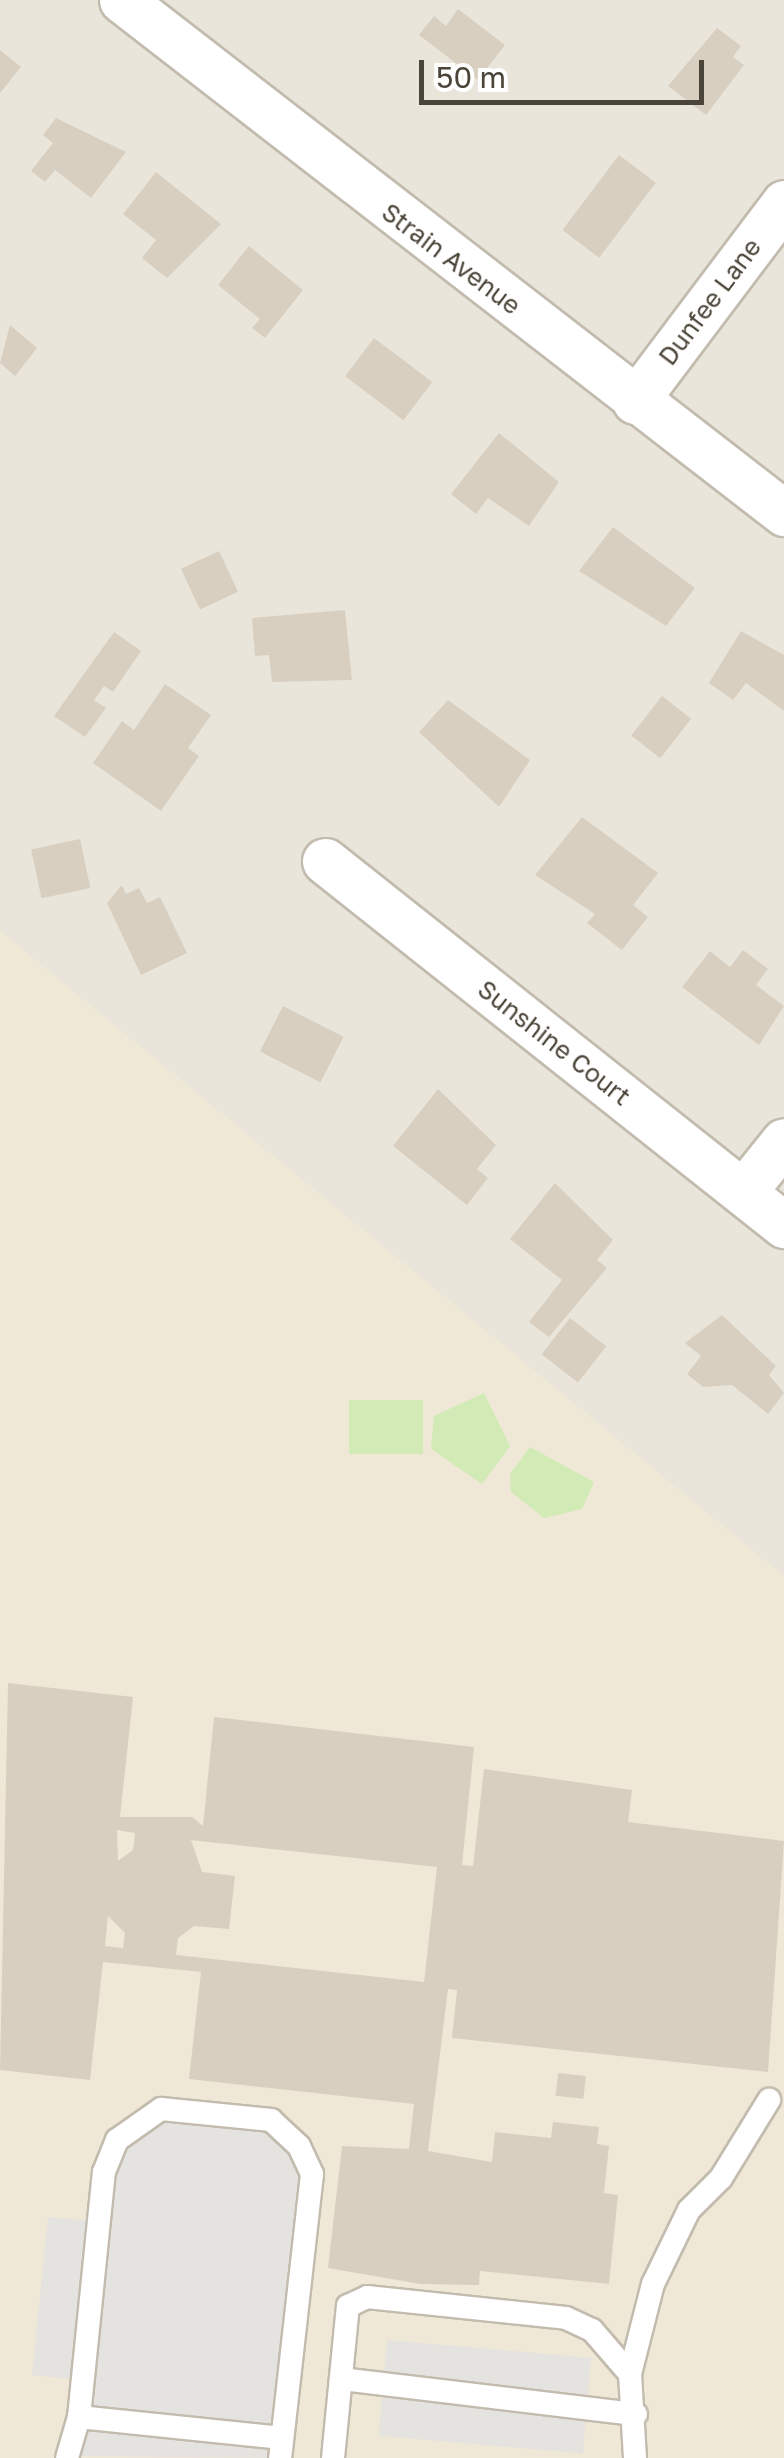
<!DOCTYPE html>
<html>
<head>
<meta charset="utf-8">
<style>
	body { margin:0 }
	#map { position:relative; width:784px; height:2458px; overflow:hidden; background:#f6f3ec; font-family:"Golos Text",sans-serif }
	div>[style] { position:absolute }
	.residential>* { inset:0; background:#eae5da; transform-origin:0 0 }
	.education>* { inset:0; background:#efe8d6 }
	.green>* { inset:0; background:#d2eab5; transform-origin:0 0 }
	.parking>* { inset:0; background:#e5e3e0; transform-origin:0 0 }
	.building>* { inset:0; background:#d8cfc1; transform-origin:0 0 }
	.roads { filter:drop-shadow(2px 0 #c2bbae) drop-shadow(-2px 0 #c2bbae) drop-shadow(0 2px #c2bbae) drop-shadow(0 -2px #c2bbae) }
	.service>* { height:22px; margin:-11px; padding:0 11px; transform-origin:11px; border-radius:11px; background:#fff }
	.minor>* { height:45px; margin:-22.5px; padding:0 22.5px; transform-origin:22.5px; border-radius:22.5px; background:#fff }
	span { translate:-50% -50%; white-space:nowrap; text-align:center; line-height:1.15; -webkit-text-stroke:10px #fff; paint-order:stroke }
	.street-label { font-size:25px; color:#4b4439 }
	.scale { position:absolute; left:419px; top:60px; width:285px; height:45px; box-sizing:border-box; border:5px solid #4b4439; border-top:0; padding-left:12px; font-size:30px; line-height:35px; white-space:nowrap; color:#4b4439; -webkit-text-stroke:8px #fff; paint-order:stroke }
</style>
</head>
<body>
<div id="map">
	<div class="residential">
		<div style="left:0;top:0;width:784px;height:2458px"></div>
	</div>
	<div class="education">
		<div style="clip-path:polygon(0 931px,784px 1576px,784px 2458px,0 2458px)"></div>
	</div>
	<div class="green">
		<div style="clip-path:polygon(484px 1393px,510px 1446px,482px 1484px,431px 1449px,434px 1416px)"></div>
		<div style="left:423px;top:1400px;width:54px;height:74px;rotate:90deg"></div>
		<div style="clip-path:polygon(530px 1447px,594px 1482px,582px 1509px,544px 1518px,511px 1492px,510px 1474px)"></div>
	</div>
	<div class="parking">
		<div style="clip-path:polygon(137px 2119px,271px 2120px,312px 2174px,279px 2458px,68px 2456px,81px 2380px,32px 2375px,48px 2217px,97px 2221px,104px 2172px)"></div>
		<div style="left:387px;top:2340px;width:205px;height:96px;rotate:5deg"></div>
	</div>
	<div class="building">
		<div style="clip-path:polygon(458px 9px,505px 45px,478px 80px,419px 35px,434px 16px,446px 26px)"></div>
		<div style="clip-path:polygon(717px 28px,741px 46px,733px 57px,744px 65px,706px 115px,668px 86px)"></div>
		<div style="clip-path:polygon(0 50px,21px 67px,0 93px)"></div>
		<div style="clip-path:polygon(56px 118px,126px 152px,91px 198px,55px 170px,45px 182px,31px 171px,53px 143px,43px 135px)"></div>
		<div style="left:619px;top:155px;width:46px;height:94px;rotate:37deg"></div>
		<div style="clip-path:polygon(156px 172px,221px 224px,167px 278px,142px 258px,156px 240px,123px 214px)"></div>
		<div style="clip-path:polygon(249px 246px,303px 290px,265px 338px,252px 328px,260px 319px,218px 285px)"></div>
		<div style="clip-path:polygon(10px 325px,37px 348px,15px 376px,0 363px)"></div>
		<div style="left:374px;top:338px;width:73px;height:48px;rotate:37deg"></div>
		<div style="clip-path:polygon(499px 433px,559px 482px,529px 526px,488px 498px,476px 514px,451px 494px)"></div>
		<div style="clip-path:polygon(613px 527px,695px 588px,666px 626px,579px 571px)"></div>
		<div style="left:219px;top:551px;width:45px;height:42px;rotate:65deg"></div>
		<div style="clip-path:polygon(345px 610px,352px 680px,272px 682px,269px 655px,255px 656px,252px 618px)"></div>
		<div style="clip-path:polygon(741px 631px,784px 655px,784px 711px,746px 683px,733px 700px,709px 683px)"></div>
		<div style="clip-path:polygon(114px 632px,141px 651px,113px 692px,104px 686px,94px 700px,106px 708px,85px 737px,54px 716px)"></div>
		<div style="clip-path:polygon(165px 684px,211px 715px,188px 748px,199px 756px,161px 811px,93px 763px,122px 721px,134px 730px)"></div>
		<div style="left:662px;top:696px;width:37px;height:50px;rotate:38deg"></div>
		<div style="clip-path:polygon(448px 700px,530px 760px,499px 807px,419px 732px)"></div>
		<div style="clip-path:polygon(582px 817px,658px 873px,633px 905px,648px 917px,622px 950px,587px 923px,595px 914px,535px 875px)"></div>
		<div style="left:80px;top:839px;width:50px;height:50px;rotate:78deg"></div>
		<div style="clip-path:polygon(122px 885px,126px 894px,139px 888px,147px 903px,160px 897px,187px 953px,141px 975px,107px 903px)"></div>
		<div style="clip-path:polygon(743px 950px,768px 969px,756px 985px,784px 1006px,759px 1045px,682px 987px,710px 951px,730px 967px)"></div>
		<div style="left:283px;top:1006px;width:68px;height:51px;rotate:27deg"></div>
		<div style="clip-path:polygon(438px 1089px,496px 1145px,477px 1169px,488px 1178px,467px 1205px,393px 1146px)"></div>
		<div style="clip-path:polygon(555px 1183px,613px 1240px,597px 1260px,607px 1268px,549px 1337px,529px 1322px,562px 1280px,510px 1239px)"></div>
		<div style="clip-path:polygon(722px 1315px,776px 1366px,769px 1375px,784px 1393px,768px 1414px,732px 1385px,703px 1387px,687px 1374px,701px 1356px,685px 1343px)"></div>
		<div style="left:570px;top:1318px;width:46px;height:46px;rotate:38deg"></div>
		<div style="clip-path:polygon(evenodd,8px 1683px,133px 1697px,120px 1817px,192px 1817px,203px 1826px,214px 1717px,474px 1747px,462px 1865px,473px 1866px,484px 1769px,632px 1790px,628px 1822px,784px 1841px,768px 2072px,452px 2038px,457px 1990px,448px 1989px,428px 2151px,492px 2162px,495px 2132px,551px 2138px,553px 2122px,599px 2127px,597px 2144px,609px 2146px,604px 2193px,618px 2195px,609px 2284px,480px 2271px,479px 2285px,420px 2284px,328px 2268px,342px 2146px,409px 2149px,414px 2104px,189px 2079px,201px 1972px,103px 1962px,90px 2080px,0 2070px,8px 1683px,117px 1830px,135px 1833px,133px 1850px,118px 1861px,117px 1830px,8px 1683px,191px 1840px,437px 1867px,424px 1982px,176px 1955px,178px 1938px,194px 1926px,229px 1929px,235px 1876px,202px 1872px,191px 1840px,8px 1683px,108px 1916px,125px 1933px,123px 1948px,105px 1946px,108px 1916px)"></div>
		<div style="left:558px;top:2073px;width:28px;height:23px;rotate:6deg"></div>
	</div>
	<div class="roads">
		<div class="service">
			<div style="left:630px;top:2374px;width:93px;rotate:-75.7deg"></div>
			<div style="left:653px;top:2284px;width:82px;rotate:-64.1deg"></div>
			<div style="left:689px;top:2210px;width:45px;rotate:-45deg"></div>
			<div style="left:721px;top:2178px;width:92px;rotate:-58.4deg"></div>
			<div style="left:341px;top:2379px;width:297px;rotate:6.8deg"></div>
			<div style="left:79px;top:2417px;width:204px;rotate:5.9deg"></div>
			<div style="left:67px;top:2458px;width:43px;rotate:-73.7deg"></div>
			<div style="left:79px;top:2417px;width:246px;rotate:-84.2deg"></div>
			<div style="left:104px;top:2172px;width:35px;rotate:-68deg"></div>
			<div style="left:117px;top:2140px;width:54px;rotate:-35.2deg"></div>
			<div style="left:161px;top:2109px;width:111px;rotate:5.7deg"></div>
			<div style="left:271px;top:2120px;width:38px;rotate:43deg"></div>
			<div style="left:299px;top:2146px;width:31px;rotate:65deg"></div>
			<div style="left:312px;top:2174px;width:286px;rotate:96.4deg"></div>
			<div style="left:333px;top:2458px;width:153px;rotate:-84.4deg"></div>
			<div style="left:348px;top:2306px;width:21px;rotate:-25deg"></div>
			<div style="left:367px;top:2297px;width:200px;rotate:6deg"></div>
			<div style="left:566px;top:2318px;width:29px;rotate:25deg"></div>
			<div style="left:592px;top:2330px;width:58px;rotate:49.2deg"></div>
			<div style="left:630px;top:2374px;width:84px;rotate:86.6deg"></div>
		</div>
		<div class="minor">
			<div style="left:122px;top:0;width:838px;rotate:37.77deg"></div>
			<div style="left:635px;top:401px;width:248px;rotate:-53deg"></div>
			<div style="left:325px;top:861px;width:586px;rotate:38.42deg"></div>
			<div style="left:743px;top:1192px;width:65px;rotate:-51.2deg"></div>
		</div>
	</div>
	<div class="street-label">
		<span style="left:451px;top:259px;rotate:37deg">Strain Avenue</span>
		<span style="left:710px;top:302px;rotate:-53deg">Dunfee Lane</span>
		<span style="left:554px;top:1043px;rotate:38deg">Sunshine Court</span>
	</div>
	<div class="scale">50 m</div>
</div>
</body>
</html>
